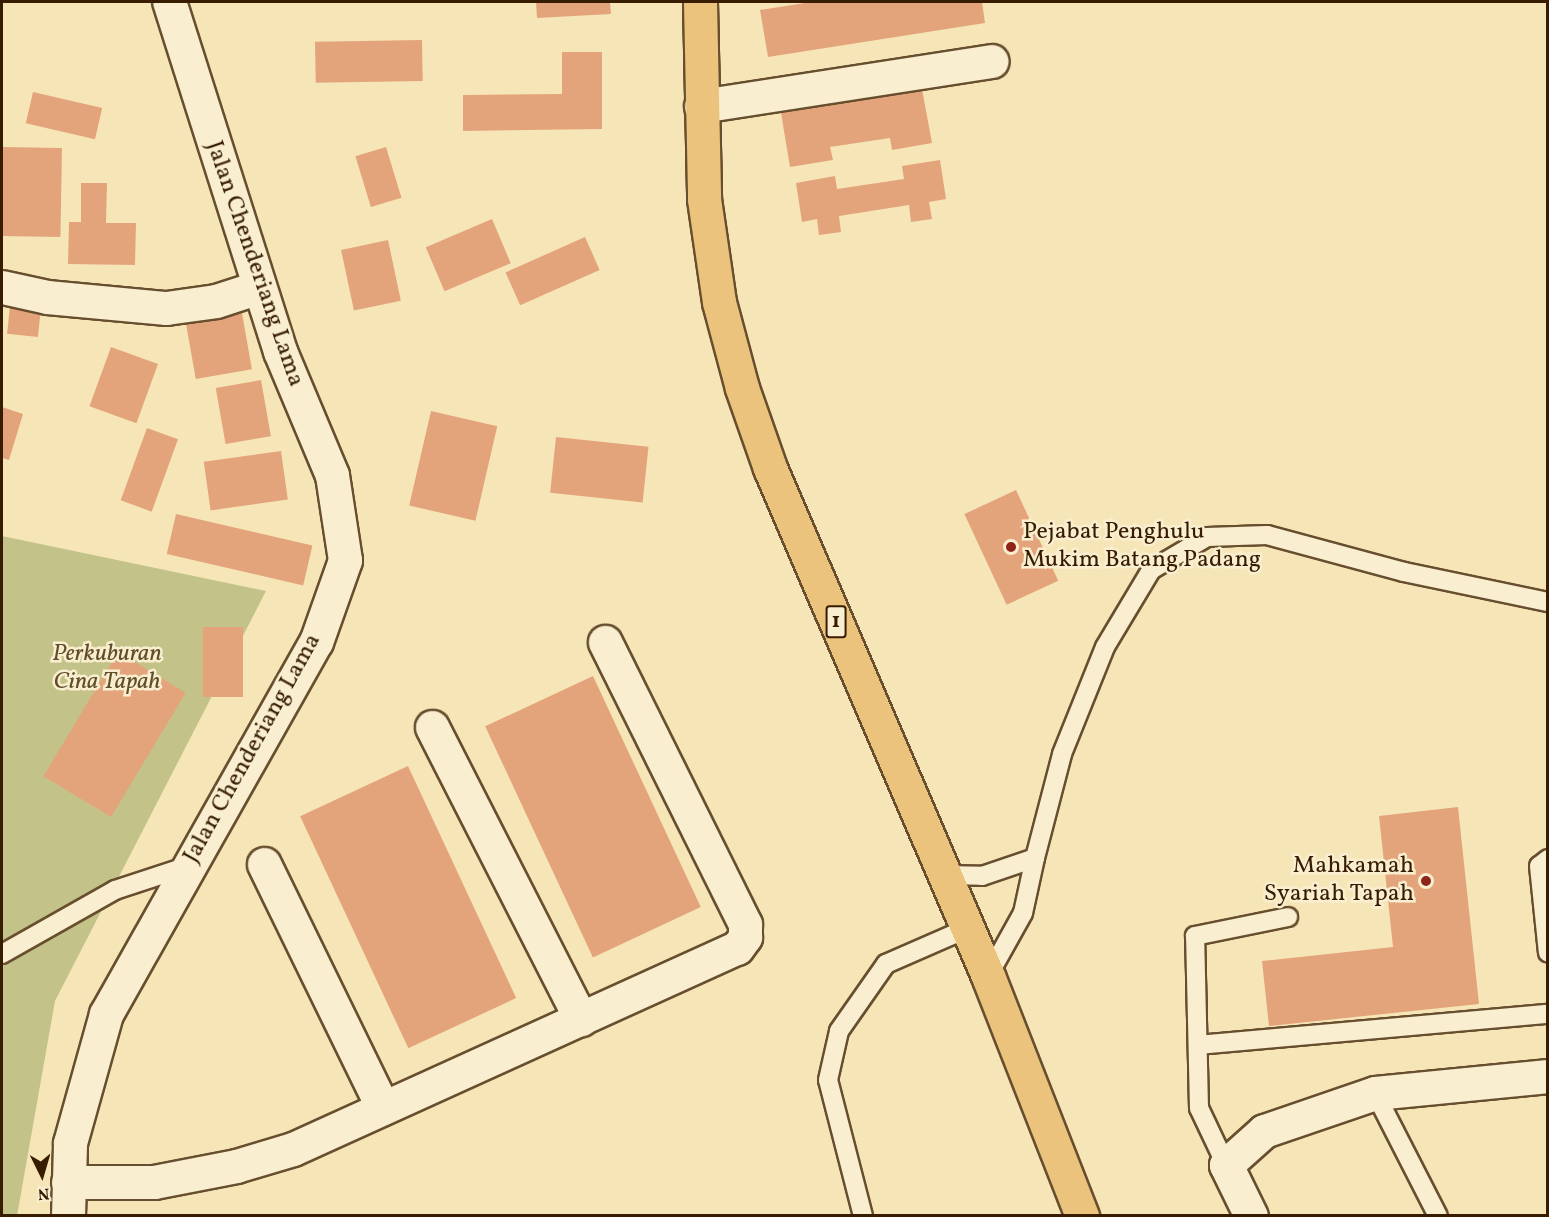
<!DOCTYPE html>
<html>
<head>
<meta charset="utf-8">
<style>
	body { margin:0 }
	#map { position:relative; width:1549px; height:1217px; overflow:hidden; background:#f6e6b7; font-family:Vollkorn,serif }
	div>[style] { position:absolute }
	.green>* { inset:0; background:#c3c389 }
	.building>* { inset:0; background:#e4a47b; transform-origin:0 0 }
	.roads { filter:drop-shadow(2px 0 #674e2e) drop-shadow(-2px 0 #674e2e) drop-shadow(0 2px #674e2e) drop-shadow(0 -2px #674e2e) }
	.lane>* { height:18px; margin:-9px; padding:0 9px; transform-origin:9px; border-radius:9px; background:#f9efd0 }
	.street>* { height:33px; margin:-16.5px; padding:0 16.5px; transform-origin:16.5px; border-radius:16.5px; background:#f9efd0 }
	.secondary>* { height:33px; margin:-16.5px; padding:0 16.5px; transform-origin:16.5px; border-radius:16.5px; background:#f9efd0 }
	.highway>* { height:33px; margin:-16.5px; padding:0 16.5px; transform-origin:16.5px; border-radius:16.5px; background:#ebc37c }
	.dots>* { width:16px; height:16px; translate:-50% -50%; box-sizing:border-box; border:3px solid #f9efd0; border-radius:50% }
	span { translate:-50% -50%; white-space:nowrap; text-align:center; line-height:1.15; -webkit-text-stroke:5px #f9efd0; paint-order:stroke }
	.shield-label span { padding:2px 4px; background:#f9efd0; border:2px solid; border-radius:4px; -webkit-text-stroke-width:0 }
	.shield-label { font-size:22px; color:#371c00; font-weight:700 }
	.street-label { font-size:24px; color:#371c00 }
	.poi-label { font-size:24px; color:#371c00 }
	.left { translate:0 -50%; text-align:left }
	.right { translate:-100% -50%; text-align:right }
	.park-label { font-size:24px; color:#614e29; font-style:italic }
	.frame { position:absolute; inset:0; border:3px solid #371c00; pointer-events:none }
	.north { position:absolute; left:12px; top:1145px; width:60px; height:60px; -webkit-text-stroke:4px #f9efd0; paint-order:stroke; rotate:175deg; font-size:16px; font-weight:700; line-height:24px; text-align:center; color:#371c00 }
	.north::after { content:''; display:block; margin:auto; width:21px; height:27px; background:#371c00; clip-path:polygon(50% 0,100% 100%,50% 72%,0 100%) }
</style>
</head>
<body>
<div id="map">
	<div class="green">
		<div style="clip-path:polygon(2px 536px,266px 591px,55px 1001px,17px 1216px,2px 1215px)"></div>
	</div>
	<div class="building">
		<div style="clip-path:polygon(536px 2px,610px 2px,611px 14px,537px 18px)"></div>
		<div style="clip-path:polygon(811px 2px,982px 2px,985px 23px,768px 57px,760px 10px)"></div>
		<div style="left:422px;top:40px;width:41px;height:107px;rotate:89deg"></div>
		<div style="clip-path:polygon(562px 52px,602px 52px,602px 129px,463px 131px,463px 95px,562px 94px)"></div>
		<div style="clip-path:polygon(922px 89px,932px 143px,892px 150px,890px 138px,830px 147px,833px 160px,790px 167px,781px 113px)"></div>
		<div style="left:33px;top:92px;width:71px;height:32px;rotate:13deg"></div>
		<div style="left:2px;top:147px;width:60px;height:89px;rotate:1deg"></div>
		<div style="left:386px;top:147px;width:53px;height:32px;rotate:73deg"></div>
		<div style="clip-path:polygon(940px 160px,946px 199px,929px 202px,932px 219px,911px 222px,909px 205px,839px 216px,841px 232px,819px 235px,817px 219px,802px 222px,796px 183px,835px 176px,837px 189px,904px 179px,902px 166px)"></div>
		<div style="clip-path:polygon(81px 183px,107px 183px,106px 223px,136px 223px,135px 265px,68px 264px,69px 222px,81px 222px)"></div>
		<div style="left:492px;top:219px;width:48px;height:72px;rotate:67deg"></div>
		<div style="left:585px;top:237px;width:36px;height:87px;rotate:66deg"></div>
		<div style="left:388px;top:240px;width:62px;height:48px;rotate:78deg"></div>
		<div style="left:10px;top:306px;width:31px;height:28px;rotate:6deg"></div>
		<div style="left:242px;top:313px;width:57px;height:57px;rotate:80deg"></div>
		<div style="left:111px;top:347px;width:50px;height:63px;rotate:20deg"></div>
		<div style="left:261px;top:380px;width:57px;height:46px;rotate:80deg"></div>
		<div style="clip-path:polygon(2px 407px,23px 414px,9px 460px,2px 458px)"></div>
		<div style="left:431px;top:411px;width:68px;height:97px;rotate:13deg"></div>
		<div style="left:147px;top:428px;width:33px;height:77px;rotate:20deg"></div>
		<div style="left:556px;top:437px;width:93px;height:56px;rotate:6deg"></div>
		<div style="left:281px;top:451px;width:49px;height:78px;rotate:82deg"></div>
		<div style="left:1016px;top:490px;width:100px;height:57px;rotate:65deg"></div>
		<div style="left:176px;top:514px;width:140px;height:41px;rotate:13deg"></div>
		<div style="left:203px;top:627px;width:40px;height:70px"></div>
		<div style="left:118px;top:652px;width:79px;height:145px;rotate:31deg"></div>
		<div style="left:593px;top:676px;width:255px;height:119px;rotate:65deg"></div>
		<div style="left:408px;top:766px;width:256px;height:119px;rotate:65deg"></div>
		<div style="clip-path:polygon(1458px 807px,1479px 1004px,1269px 1026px,1262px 961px,1393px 947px,1379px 816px)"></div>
	</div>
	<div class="roads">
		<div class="lane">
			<div style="left:1035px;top:858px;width:107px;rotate:-75.4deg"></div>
			<div style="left:1062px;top:754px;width:115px;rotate:-68.1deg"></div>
			<div style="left:1105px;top:647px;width:90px;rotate:-59.1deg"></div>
			<div style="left:1151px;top:570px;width:65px;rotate:-30.5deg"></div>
			<div style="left:1207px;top:537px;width:60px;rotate:-1.9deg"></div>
			<div style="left:1267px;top:535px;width:142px;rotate:15.1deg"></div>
			<div style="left:1404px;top:572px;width:147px;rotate:11.8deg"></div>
			<div style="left:1548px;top:859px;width:11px;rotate:142deg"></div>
			<div style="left:1539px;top:866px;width:87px;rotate:84.1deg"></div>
			<div style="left:943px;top:875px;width:39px;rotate:1deg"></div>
			<div style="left:982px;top:876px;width:56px;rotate:-18.8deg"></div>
			<div style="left:1035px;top:858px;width:56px;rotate:102.3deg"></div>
			<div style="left:1023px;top:913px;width:72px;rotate:119.1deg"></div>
			<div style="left:2px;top:954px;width:130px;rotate:-29.5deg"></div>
			<div style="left:115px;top:890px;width:77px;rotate:-18.2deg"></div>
			<div style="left:1198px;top:1045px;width:351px;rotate:-5.1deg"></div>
			<div style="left:1375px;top:1093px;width:138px;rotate:62.9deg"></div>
			<div style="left:1226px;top:1165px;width:63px;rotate:-115.3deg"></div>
			<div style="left:1199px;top:1108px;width:172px;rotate:-91.3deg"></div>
			<div style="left:1195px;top:936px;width:95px;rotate:-11.5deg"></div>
			<div style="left:863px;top:1216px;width:140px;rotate:-104.4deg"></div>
			<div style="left:828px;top:1080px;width:50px;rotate:-77.3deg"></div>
			<div style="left:839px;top:1031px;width:82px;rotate:-55deg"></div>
			<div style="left:886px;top:964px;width:87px;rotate:-23.6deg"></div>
		</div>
		<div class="street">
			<div style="left:701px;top:106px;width:294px;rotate:-8.8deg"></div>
			<div style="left:2px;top:287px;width:46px;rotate:12.5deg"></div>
			<div style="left:47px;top:297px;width:120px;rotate:5.3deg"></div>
			<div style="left:166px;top:308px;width:50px;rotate:-8deg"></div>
			<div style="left:216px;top:301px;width:45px;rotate:-18deg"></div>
			<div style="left:432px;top:727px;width:328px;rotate:63deg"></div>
			<div style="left:264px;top:864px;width:271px;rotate:64deg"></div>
			<div style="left:68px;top:1182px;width:86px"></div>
			<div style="left:154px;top:1182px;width:84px;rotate:-11deg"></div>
			<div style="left:236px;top:1166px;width:59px;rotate:-16.6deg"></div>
			<div style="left:293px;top:1149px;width:487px;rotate:-24.4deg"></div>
			<div style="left:737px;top:948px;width:14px;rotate:-54deg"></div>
			<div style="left:745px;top:937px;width:13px;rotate:-90deg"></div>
			<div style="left:745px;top:924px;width:315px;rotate:-116.4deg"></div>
			<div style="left:1251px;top:1216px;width:57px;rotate:-116.1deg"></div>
			<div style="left:1226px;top:1165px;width:51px;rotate:-41.8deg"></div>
			<div style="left:1264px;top:1131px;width:117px;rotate:-18.9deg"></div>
			<div style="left:1375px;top:1093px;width:174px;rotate:-5.6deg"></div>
		</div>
		<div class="secondary">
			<div style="left:68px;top:1216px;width:73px;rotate:-88.4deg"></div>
			<div style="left:70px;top:1143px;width:134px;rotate:-74.4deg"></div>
			<div style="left:106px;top:1014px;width:427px;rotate:-60.6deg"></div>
			<div style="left:316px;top:642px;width:87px;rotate:-70.5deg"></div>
			<div style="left:345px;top:560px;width:86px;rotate:-98.7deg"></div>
			<div style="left:332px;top:475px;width:134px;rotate:-112.8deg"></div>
			<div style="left:280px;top:351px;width:366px;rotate:-107.6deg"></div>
		</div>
		<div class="highway">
			<div style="left:700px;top:2px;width:197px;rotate:88.8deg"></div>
			<div style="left:704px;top:199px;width:104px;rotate:81.7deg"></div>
			<div style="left:719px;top:302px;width:89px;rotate:75deg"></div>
			<div style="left:742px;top:388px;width:85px;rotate:70.7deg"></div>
			<div style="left:770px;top:468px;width:553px;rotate:66.77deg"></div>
			<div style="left:988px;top:976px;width:258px;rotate:68.6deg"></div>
		</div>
	</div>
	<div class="dots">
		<div style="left:1011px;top:547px;background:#8f2418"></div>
		<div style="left:1426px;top:881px;background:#8f2418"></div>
	</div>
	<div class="shield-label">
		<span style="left:836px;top:622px">1</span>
	</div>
	<div class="street-label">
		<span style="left:254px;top:264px;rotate:71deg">Jalan Chenderiang Lama</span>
		<span style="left:253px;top:749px;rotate:-61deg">Jalan Chenderiang Lama</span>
	</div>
	<div class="poi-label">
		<span class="left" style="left:1023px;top:547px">Pejabat Penghulu<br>Mukim Batang Padang</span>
		<span class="right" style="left:1414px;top:881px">Mahkamah<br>Syariah Tapah</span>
	</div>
	<div class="park-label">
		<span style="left:107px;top:669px">Perkuburan<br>Cina Tapah</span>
	</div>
	<div class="frame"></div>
	<div class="north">N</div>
</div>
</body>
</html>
